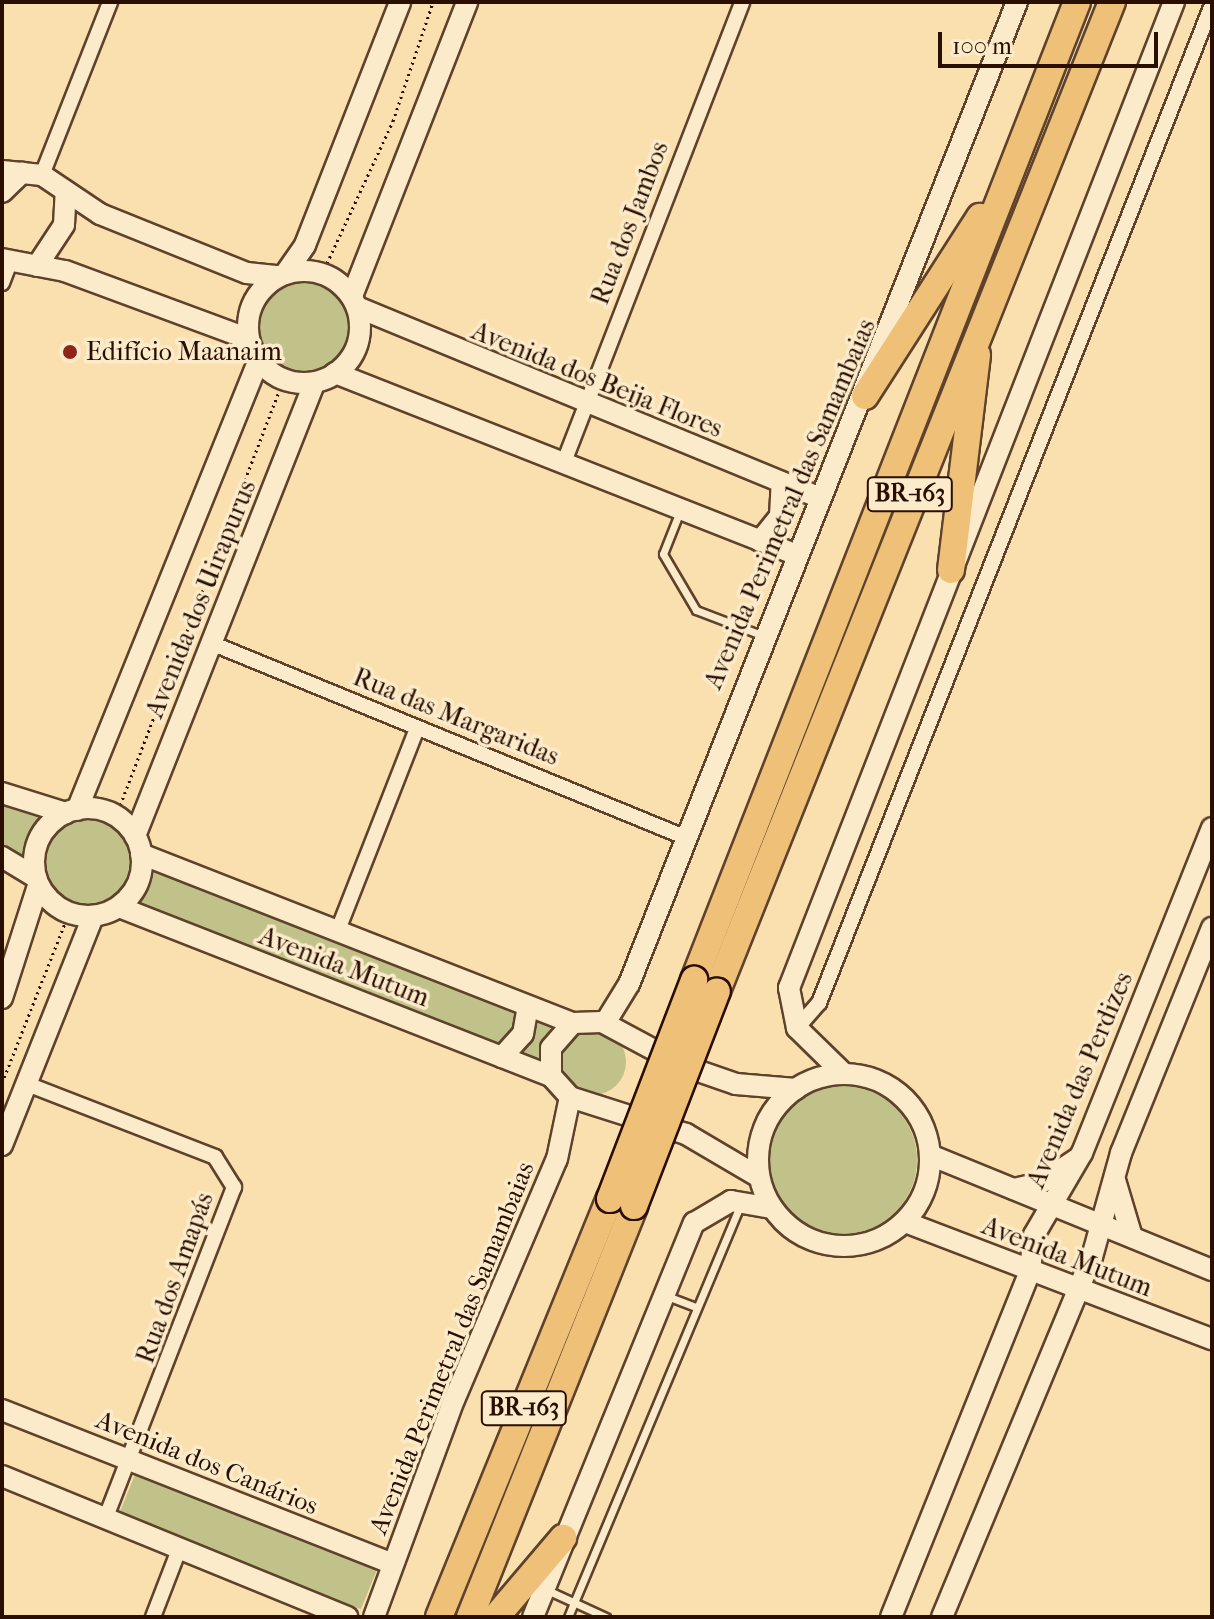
<!DOCTYPE html>
<html>
<head>
<meta charset="utf-8">
<style>
	body { margin:0 }
	#map { position:relative; width:1214px; height:1619px; overflow:hidden; background:#fbe0af; font-family:"IM FELL French Canon",serif }
	div>[style] { position:absolute }
	.green>* { inset:0; background:#c1c289; transform-origin:0 0 }
	.round { border-radius:50% }
	.path>* { height:3px; margin-top:-1.5px; transform-origin:0; background:repeating-linear-gradient(90deg,#290e01 0 2px,transparent 0 6px) }
	.roads { filter:drop-shadow(2px 0 #5e422c) drop-shadow(-2px 0 #5e422c) drop-shadow(0 2px #5e422c) drop-shadow(0 -2px #5e422c) }
	.lane>* { height:7px; margin:-3.5px; padding:0 3.5px; transform-origin:3.5px; border-radius:3.5px; background:#fcebcb }
	.street>* { height:14px; margin:-7px; padding:0 7px; transform-origin:7px; border-radius:7px; background:#fcebcb }
	.secondary>* { height:20px; margin:-10px; padding:0 10px; transform-origin:10px; border-radius:10px; background:#fcebcb }
	.secondary>.ring { margin:-10px; padding:0; box-sizing:content-box; background:none; border:20px solid #fcebcb; border-radius:50% }
	.highway>* { height:26px; margin:-13px; padding:0 13px; transform-origin:13px; border-radius:13px; background:#eec078 }
	.bridges { filter:drop-shadow(2px 0 #290e01) drop-shadow(-2px 0 #290e01) drop-shadow(0 2px #290e01) drop-shadow(0 -2px #290e01) }
	.highway-bridge>* { height:26px; margin:-13px; padding:0 13px; transform-origin:13px; border-radius:13px; background:#eec078 }
	.dots>* { width:22px; height:22px; translate:-50% -50%; box-sizing:border-box; border:4px solid #fcebcb; border-radius:50% }
	span { translate:-50% -50%; white-space:nowrap; text-align:center; line-height:1.15; -webkit-text-stroke:7px #fcebcb; paint-order:stroke }
	.shield-label span { padding:2px 6px; background:#fcebcb; border:2px solid; border-radius:6px; -webkit-text-stroke-width:0 }
	.shield-label { font-size:24px; color:#290e01; font-weight:700 }
	.street-label { font-size:26px; color:#290e01 }
	.poi-label { font-size:26px; color:#290e01 }
	.left { translate:0 -50%; text-align:left }
	.frame { position:absolute; inset:0; border:4px solid #290e01; pointer-events:none }
	.scale { position:absolute; left:938px; top:32px; width:220px; height:36px; box-sizing:border-box; border:4px solid #290e01; border-top:0; padding-left:10px; font-size:24px; line-height:28px; white-space:nowrap; color:#290e01; -webkit-text-stroke:6px #fcebcb; paint-order:stroke }
</style>
</head>
<body>
<div id="map">
	<div class="green">
		<div class="round" style="left:256px;top:283px;width:94px;height:94px"></div>
		<div style="clip-path:polygon(2px 803px,41px 818px,27px 835px,23px 857px,2px 848px)"></div>
		<div class="round" style="left:42px;top:816px;width:92px;height:92px"></div>
		<div style="left:155px;top:867px;width:427px;height:40px;rotate:22deg"></div>
		<div class="round" style="left:560px;top:1029px;width:66px;height:66px"></div>
		<div class="round" style="left:769px;top:1086px;width:148px;height:148px"></div>
		<div style="left:136px;top:1472px;width:260px;height:43px;rotate:22deg"></div>
	</div>
	<div class="path">
		<div style="left:322px;top:274px;width:169px;rotate:-65.1deg"></div>
		<div style="left:393px;top:121px;width:126px;rotate:-71.4deg"></div>
		<div style="left:116px;top:816px;width:468px;rotate:-69deg"></div>
		<div style="left:2px;top:1083px;width:183px;rotate:-68.5deg"></div>
	</div>
	<div class="roads">
		<div class="lane">
			<div style="left:680px;top:511px;width:46px;rotate:111.6deg"></div>
			<div style="left:663px;top:554px;width:65px;rotate:59.5deg"></div>
			<div style="left:696px;top:610px;width:70px;rotate:21deg"></div>
			<div style="left:667px;top:1296px;width:30px;rotate:21deg"></div>
			<div style="left:547px;top:1590px;width:65px;rotate:24.6deg"></div>
			<div style="left:568px;top:1617px;width:448px;rotate:-67.3deg"></div>
		</div>
		<div class="street">
			<div style="left:42px;top:175px;width:186px;rotate:-68.5deg"></div>
			<div style="left:2px;top:283px;width:19px;rotate:-69deg"></div>
			<div style="left:564px;top:462px;width:493px;rotate:-68.8deg"></div>
			<div style="left:211px;top:643px;width:509px;rotate:22.28deg"></div>
			<div style="left:338px;top:930px;width:217px;rotate:-68.6deg"></div>
			<div style="left:797px;top:1028px;width:33px;rotate:-49deg"></div>
			<div style="left:819px;top:1003px;width:1073px;rotate:-68.51deg"></div>
			<div style="left:27px;top:1084px;width:202px;rotate:21.2deg"></div>
			<div style="left:215px;top:1157px;width:36px;rotate:58deg"></div>
			<div style="left:234px;top:1187px;width:354px;rotate:111.2deg"></div>
			<div style="left:153px;top:1617px;width:75px;rotate:-68.9deg"></div>
		</div>
		<div class="secondary">
			<div style="left:2px;top:171px;width:40px;rotate:5.7deg"></div>
			<div style="left:42px;top:175px;width:70px;rotate:33.9deg"></div>
			<div style="left:100px;top:214px;width:158px;rotate:21.9deg"></div>
			<div style="left:247px;top:273px;width:31px;rotate:6deg"></div>
			<div style="left:2px;top:192px;width:28px;rotate:-44deg"></div>
			<div style="left:2px;top:259px;width:64px;rotate:10.8deg"></div>
			<div style="left:65px;top:271px;width:196px;rotate:20.3deg"></div>
			<div style="left:37px;top:266px;width:49px;rotate:-56.6deg"></div>
			<div style="left:64px;top:225px;width:33px;rotate:-87deg"></div>
			<div class="ring" style="left:248px;top:271px;width:92px;height:92px"></div>
			<div style="left:285px;top:274px;width:35px;rotate:-55deg"></div>
			<div style="left:305px;top:245px;width:261px;rotate:-68.6deg"></div>
			<div style="left:352px;top:296px;width:316px;rotate:-68.6deg"></div>
			<div style="left:357px;top:307px;width:500px;rotate:22.4deg"></div>
			<div style="left:335px;top:373px;width:496px;rotate:21.5deg"></div>
			<div style="left:760px;top:541px;width:32px;rotate:-51deg"></div>
			<div style="left:780px;top:516px;width:33px;rotate:-87deg"></div>
			<div style="left:2px;top:793px;width:67px;rotate:17.4deg"></div>
			<div class="ring" style="left:34px;top:808px;width:88px;height:88px"></div>
			<div style="left:77px;top:810px;width:485px;rotate:-68deg"></div>
			<div style="left:135px;top:836px;width:488px;rotate:-68.4deg"></div>
			<div style="left:141px;top:854px;width:464px;rotate:21.4deg"></div>
			<div style="left:2px;top:857px;width:39px;rotate:31deg"></div>
			<div style="left:119px;top:907px;width:464px;rotate:21.4deg"></div>
			<div style="left:2px;top:998px;width:118px;rotate:-72.2deg"></div>
			<div style="left:605px;top:1023px;width:46px;rotate:-58.4deg"></div>
			<div style="left:629px;top:984px;width:1056px;rotate:-68.44deg"></div>
			<div style="left:502px;top:1057px;width:31px;rotate:-48deg"></div>
			<div style="left:523px;top:1034px;width:28px;rotate:-80deg"></div>
			<div class="ring" style="left:758px;top:1074px;width:152px;height:152px"></div>
			<div style="left:844px;top:1074px;width:66px;rotate:-135.6deg"></div>
			<div style="left:797px;top:1028px;width:41px;rotate:-101.3deg"></div>
			<div style="left:789px;top:988px;width:1058px;rotate:-68.67deg"></div>
			<div style="left:2px;top:1145px;width:246px;rotate:-68.3deg"></div>
			<div style="left:930px;top:1155px;width:305px;rotate:22.2deg"></div>
			<div style="left:759px;top:1177px;width:85px;rotate:-149.5deg"></div>
			<div style="left:686px;top:1134px;width:122px;rotate:-162.3deg"></div>
			<div style="left:570px;top:1097px;width:28px;rotate:-132deg"></div>
			<div style="left:551px;top:1076px;width:28px;rotate:-90deg"></div>
			<div style="left:551px;top:1048px;width:33px;rotate:-49deg"></div>
			<div style="left:573px;top:1023px;width:29px;rotate:-2deg"></div>
			<div style="left:602px;top:1022px;width:93px;rotate:28.2deg"></div>
			<div style="left:684px;top:1066px;width:55px;rotate:19.1deg"></div>
			<div style="left:736px;top:1084px;width:60px;rotate:4.8deg"></div>
			<div style="left:1115px;top:1180px;width:59px;rotate:73.4deg"></div>
			<div style="left:1014px;top:1189px;width:28px;rotate:-13deg"></div>
			<div style="left:1041px;top:1183px;width:43px;rotate:-33.7deg"></div>
			<div style="left:905px;top:1222px;width:329px;rotate:20.9deg"></div>
			<div style="left:2px;top:1410px;width:419px;rotate:21.5deg"></div>
			<div style="left:2px;top:1476px;width:373px;rotate:22.2deg"></div>
			<div style="left:374px;top:1617px;width:231px;rotate:-69.8deg"></div>
			<div style="left:454px;top:1400px;width:262px;rotate:-66.9deg"></div>
			<div style="left:557px;top:1159px;width:63px;rotate:-78.2deg"></div>
			<div style="left:533px;top:1617px;width:426px;rotate:-67.8deg"></div>
			<div style="left:694px;top:1223px;width:43px;rotate:-30.7deg"></div>
			<div style="left:731px;top:1201px;width:42px;rotate:9.7deg"></div>
			<div style="left:891px;top:1617px;width:373px;rotate:-68.1deg"></div>
			<div style="left:1030px;top:1271px;width:36px;rotate:-84deg"></div>
			<div style="left:1034px;top:1235px;width:95px;rotate:-59.7deg"></div>
			<div style="left:1082px;top:1153px;width:350px;rotate:-68.2deg"></div>
			<div style="left:942px;top:1617px;width:390px;rotate:-67.4deg"></div>
			<div style="left:1092px;top:1257px;width:108px;rotate:-74.4deg"></div>
			<div style="left:1121px;top:1153px;width:243px;rotate:-68deg"></div>
		</div>
		<div class="highway">
			<div style="left:865px;top:396px;width:213px;rotate:-57.3deg"></div>
			<div style="left:951px;top:570px;width:217px;rotate:-83.1deg"></div>
			<div style="left:694px;top:980px;width:1050px;rotate:-68.61deg"></div>
			<div style="left:717px;top:991px;width:1065px;rotate:-68.23deg"></div>
			<div style="left:439px;top:1617px;width:452px;rotate:-67.8deg"></div>
			<div style="left:470px;top:1617px;width:443px;rotate:-68.2deg"></div>
			<div style="left:496px;top:1617px;width:104px;rotate:-49.7deg"></div>
		</div>
	</div>
	<div class="bridges">
		<div class="highway-bridge">
			<div style="left:610px;top:1199px;width:235px;rotate:-69deg"></div>
			<div style="left:634px;top:1206px;width:230px;rotate:-68.9deg"></div>
		</div>
	</div>
	<div class="dots">
		<div style="left:70px;top:352px;background:#8f2418"></div>
	</div>
	<div class="shield-label">
		<span style="left:910px;top:494px">BR-163</span>
		<span style="left:524px;top:1408px">BR-163</span>
	</div>
	<div class="street-label">
		<span style="left:630px;top:223px;rotate:-69deg">Rua dos Jambos</span>
		<span style="left:597px;top:380px;rotate:22deg">Avenida dos Beija Flores</span>
		<span style="left:790px;top:504px;rotate:-67deg">Avenida Perimetral das Samambaias</span>
		<span style="left:201px;top:599px;rotate:-68deg">Avenida dos Uirapurus</span>
		<span style="left:456px;top:717px;rotate:22deg">Rua das Margaridas</span>
		<span style="left:344px;top:967px;rotate:21deg">Avenida Mutum</span>
		<span style="left:1080px;top:1080px;rotate:-67deg">Avenida das Perdizes</span>
		<span style="left:1067px;top:1257px;rotate:21deg">Avenida Mutum</span>
		<span style="left:175px;top:1278px;rotate:-70deg">Rua dos Amapás</span>
		<span style="left:452px;top:1348px;rotate:-68deg">Avenida Perimetral das Samambaias</span>
		<span style="left:207px;top:1463px;rotate:22deg">Avenida dos Canários</span>
	</div>
	<div class="poi-label">
		<span class="left" style="left:86px;top:352px">Edifício Maanaim</span>
	</div>
	<div class="frame"></div>
	<div class="scale">100 m</div>
</div>
</body>
</html>
